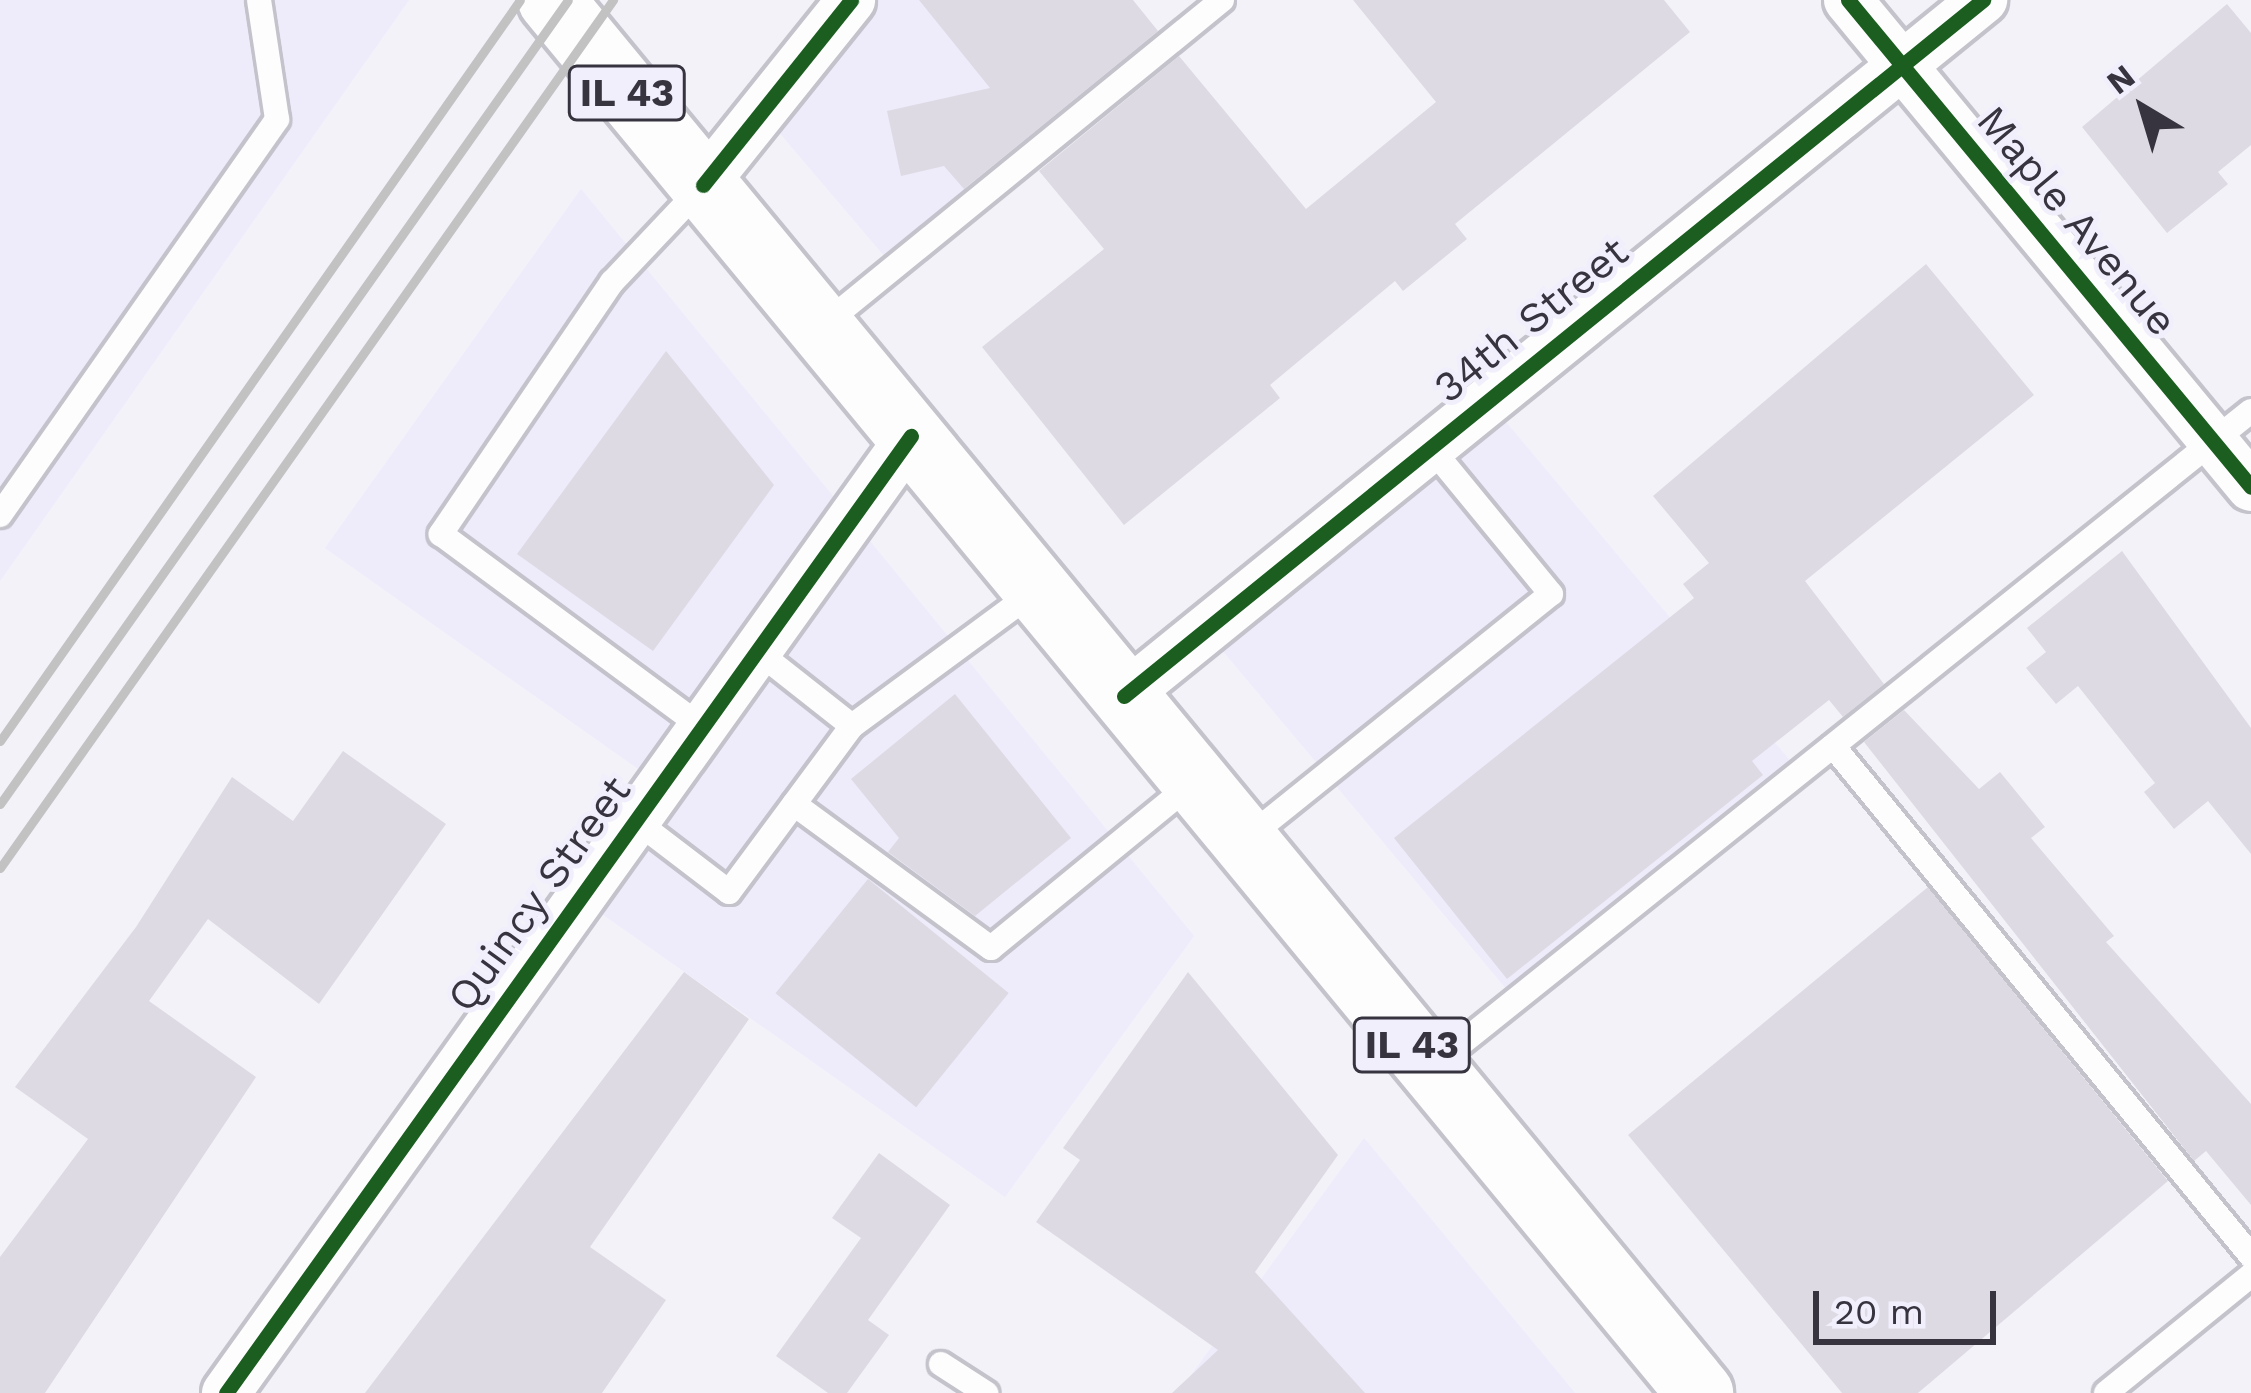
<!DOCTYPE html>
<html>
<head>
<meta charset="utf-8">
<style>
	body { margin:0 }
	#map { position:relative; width:2251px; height:1393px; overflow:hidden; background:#f3f2f9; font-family:"Work Sans",sans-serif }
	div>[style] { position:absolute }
	.built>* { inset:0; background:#eeebfb; transform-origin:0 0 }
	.building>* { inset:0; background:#dedae3; transform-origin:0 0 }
	.roads { filter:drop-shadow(3px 0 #c4c3cb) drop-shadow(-3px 0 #c4c3cb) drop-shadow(0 3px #c4c3cb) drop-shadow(0 -3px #c4c3cb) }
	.lane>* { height:24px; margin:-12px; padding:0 12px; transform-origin:12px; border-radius:12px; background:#fdfdfe }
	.street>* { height:48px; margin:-24px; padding:0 24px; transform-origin:24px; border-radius:24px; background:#fdfdfe }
	.primary>* { height:66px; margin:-33px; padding:0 33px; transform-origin:33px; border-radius:33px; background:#fdfdfe }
	.rail>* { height:9px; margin:-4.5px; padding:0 4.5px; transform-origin:4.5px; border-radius:4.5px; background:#c2c2c3 }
	.cycleway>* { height:15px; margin:-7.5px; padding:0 7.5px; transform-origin:7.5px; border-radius:7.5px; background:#1b5e20 }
	span { translate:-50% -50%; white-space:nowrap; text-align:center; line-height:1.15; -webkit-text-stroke:10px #f2effc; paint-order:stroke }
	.shield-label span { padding:3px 9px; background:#f2effc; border:3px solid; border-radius:9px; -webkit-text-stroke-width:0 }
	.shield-label { font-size:39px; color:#373440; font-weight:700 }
	.street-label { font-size:42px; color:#373440 }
	.north { position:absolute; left:2083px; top:48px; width:120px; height:120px; -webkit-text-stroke:9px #f2effc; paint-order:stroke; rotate:322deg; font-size:33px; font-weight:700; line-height:48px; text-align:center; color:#373440 }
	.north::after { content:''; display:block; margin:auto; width:42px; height:54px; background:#373440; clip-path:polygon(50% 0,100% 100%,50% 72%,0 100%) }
	.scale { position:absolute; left:1813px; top:1291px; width:183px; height:54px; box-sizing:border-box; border:6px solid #373440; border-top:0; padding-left:15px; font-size:36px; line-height:42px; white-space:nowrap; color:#373440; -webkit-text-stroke:9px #f2effc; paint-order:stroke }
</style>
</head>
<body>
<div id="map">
	<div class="built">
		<div style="clip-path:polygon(0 0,409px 0,0 581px)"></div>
		<div style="clip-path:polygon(862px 0,1116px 0,1156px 47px,886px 258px,772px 124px)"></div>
		<div style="clip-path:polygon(581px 189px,1194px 936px,1005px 1197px,565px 888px,644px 773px,325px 548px)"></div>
		<div style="left:1495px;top:409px;width:464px;height:364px;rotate:50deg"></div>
		<div style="clip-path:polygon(1364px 1138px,1575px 1393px,1178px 1393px)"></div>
	</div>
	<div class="building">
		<div style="clip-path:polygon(919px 0,1133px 0,1158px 31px,964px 189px,944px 166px,901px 176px,887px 111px,990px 88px)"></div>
		<div style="clip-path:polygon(1353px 0,1664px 0,1690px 32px,1455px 224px,1467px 239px,1403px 291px,1395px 281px,1270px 385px,1280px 398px,1124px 525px,982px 347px,1104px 249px,1039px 171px,1179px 56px,1306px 209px,1436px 102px)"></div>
		<div style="clip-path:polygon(2227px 4px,2251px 33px,2251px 145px,2218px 172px,2228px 184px,2167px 233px,2082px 127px)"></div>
		<div style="clip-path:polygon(1926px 264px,2034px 395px,1805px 581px,1884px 684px,1843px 717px,1829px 700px,1752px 761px,1763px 775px,1507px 979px,1394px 838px,1694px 598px,1683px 584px,1709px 563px,1653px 496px)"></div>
		<div style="clip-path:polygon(666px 351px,774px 485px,653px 651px,517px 554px)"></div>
		<div style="clip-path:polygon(2122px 551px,2251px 728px,2251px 854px,2208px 801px,2174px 829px,2144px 792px,2155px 783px,2078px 686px,2056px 704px,2026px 668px,2046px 652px,2027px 628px)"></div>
		<div style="clip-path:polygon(955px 694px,1071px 838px,975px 916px,888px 852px,899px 838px,851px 779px)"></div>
		<div style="clip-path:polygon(1904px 710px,1979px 789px,2000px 772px,2045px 827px,2031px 838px,2114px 936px,2106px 942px,2251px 1104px,2251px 1205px,2206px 1151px,2194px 1161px,1864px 742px)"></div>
		<div style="clip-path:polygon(343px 751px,446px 824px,319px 1004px,208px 919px,149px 1001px,256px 1077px,45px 1393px,0 1393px,0 1257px,88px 1139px,15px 1087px,136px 927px,232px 777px,293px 821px)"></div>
		<div style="left:868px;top:879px;width:181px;height:147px;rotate:39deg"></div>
		<div style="clip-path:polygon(1928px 887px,2168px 1181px,1918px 1393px,1842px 1393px,1628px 1135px)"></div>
		<div style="clip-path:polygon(684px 972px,749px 1019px,590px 1247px,666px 1300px,602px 1393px,365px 1393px)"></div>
		<div style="clip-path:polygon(1188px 972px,1338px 1155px,1255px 1272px,1365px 1393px,1172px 1393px,1218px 1350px,1036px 1222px,1080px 1160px,1063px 1148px)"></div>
		<div style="clip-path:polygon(879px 1153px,950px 1205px,868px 1320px,889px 1335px,847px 1393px,828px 1393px,776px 1356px,861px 1238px,832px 1218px)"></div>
	</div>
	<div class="roads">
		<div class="lane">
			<div style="left:701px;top:188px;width:129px;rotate:133.4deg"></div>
			<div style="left:612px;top:282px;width:305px;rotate:124.2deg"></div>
			<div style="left:441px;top:534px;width:325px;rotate:36.5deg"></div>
			<div style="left:822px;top:326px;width:516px;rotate:-39.18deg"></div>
			<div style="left:0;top:515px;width:483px;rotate:-55deg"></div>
			<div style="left:277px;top:119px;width:120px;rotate:-98.6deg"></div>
			<div style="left:757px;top:651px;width:121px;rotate:38.3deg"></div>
			<div style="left:1833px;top:746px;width:659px;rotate:50.66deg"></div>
			<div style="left:794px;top:804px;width:244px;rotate:36.2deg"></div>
			<div style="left:991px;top:948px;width:264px;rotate:-39.3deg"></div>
			<div style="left:636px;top:821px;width:117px;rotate:37.4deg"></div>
			<div style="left:729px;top:892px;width:207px;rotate:-53.5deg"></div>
			<div style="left:852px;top:726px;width:226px;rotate:-36.4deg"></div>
			<div style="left:1246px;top:839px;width:391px;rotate:-38.8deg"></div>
			<div style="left:1551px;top:594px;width:189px;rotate:-129.4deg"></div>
			<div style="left:1433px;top:1066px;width:1048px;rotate:-38.69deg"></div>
			<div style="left:941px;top:1364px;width:54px;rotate:32.8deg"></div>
			<div style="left:2106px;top:1393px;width:187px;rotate:-39.1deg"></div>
		</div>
		<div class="street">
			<div style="left:1848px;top:0;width:632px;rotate:50.39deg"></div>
			<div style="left:703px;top:185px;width:237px;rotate:-51.3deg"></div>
			<div style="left:1124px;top:696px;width:1106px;rotate:-39.02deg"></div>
			<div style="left:226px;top:1393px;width:1177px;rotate:-54.41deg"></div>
		</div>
		<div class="primary">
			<div style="left:551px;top:0;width:1806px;rotate:50.48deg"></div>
		</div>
	</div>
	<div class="rail">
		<div style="left:0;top:741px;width:905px;rotate:-54.94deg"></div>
		<div style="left:0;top:804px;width:984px;rotate:-54.76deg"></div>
		<div style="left:0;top:868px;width:1063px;rotate:-54.77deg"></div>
	</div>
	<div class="cycleway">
		<div style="left:1848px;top:0;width:632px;rotate:50.39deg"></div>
		<div style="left:703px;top:185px;width:237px;rotate:-51.3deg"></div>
		<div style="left:1124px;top:696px;width:1106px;rotate:-39.02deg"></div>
		<div style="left:226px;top:1393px;width:1177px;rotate:-54.41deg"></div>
	</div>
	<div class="shield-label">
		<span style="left:627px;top:93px">IL 43</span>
		<span style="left:1412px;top:1045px">IL 43</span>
	</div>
	<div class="street-label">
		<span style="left:2077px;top:221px;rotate:50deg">Maple Avenue</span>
		<span style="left:1531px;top:320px;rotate:-39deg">34th Street</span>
		<span style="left:539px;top:894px;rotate:-54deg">Quincy Street</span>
	</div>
	<div class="north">N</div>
	<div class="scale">20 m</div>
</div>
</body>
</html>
